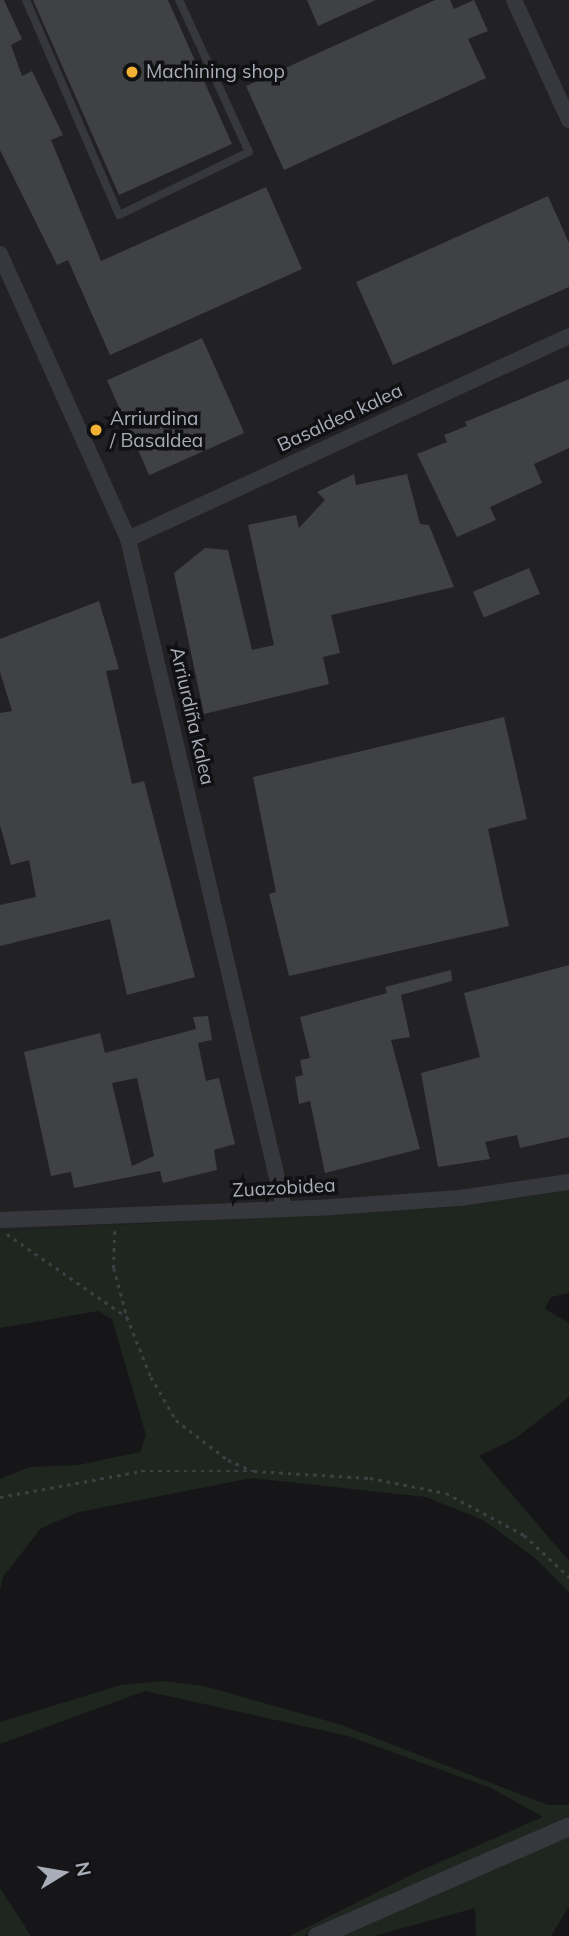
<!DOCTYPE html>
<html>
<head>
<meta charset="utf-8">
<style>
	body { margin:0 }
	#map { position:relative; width:569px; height:1936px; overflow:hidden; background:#161618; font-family:Mulish,sans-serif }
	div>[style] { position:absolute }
	.built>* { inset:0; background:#222225 }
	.green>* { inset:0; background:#1e261f }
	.building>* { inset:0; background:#404145; transform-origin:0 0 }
	.path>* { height:2.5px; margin-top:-1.25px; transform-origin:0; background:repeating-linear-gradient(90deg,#3d3f44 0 3.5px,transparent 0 8.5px) }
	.service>* { height:8px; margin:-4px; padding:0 4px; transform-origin:4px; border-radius:4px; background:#37383d }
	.minor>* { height:16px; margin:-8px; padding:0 8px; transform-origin:8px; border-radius:8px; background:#37383d }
	.tertiary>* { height:19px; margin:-9.5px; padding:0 9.5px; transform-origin:9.5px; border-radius:9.5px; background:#37383d }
	.dots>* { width:19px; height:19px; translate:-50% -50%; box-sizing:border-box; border:4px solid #111113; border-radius:50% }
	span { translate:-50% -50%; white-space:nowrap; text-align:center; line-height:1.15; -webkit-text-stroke:7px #111113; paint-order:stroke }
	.poi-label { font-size:19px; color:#a8adb8 }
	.left { translate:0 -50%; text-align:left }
	.street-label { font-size:19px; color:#a8adb8 }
	.north { position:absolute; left:28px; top:1838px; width:70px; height:70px; -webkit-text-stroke:5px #111113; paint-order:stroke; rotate:79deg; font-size:19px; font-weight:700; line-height:28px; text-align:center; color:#a8adb8 }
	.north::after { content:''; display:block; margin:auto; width:24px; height:32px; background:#a8adb8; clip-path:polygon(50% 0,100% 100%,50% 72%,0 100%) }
</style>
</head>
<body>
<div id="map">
	<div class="built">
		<div style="clip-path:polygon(0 0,569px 0,569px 1190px,451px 1207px,0 1231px)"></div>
	</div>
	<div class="green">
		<div style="clip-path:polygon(569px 1190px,569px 1293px,551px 1297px,545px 1309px,569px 1323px,569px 1397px,516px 1438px,479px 1456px,569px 1561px,569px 1592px,535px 1558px,483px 1520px,426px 1497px,252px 1478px,79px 1512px,41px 1528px,3px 1577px,0 1591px,0 1479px,29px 1467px,78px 1465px,140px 1452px,146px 1435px,112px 1319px,98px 1311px,0 1328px,0 1231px,451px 1207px)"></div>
		<div style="clip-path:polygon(163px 1681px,204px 1686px,342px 1725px,548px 1805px,569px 1805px,569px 1816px,304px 1936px,290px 1936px,415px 1873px,543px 1817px,491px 1788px,348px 1736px,145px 1691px,0 1744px,0 1722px,121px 1685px)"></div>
		<div style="clip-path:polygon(569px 1834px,569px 1906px,551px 1936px,476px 1936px,475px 1908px,374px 1936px,334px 1936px)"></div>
		<div style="clip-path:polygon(0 1888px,31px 1936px,0 1936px)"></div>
	</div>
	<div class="building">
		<div style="clip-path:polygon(0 0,4px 0,22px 39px,11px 45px,22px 76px,32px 71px,63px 135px,51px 140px,101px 261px,266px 187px,302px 269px,110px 355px,68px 260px,57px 265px,0 150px)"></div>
		<div style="clip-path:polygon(33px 0,168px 0,232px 144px,119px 195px)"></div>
		<div style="clip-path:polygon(307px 0,376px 0,318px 26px)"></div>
		<div style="clip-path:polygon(435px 0,450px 0,454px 9px,474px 0,488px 31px,468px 39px,486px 78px,284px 170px,246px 86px)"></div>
		<div style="clip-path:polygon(548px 196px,569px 243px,569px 287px,393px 365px,356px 282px)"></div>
		<div style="left:202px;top:338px;width:104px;height:104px;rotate:66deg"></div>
		<div style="clip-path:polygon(569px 379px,569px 448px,534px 464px,542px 483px,490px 507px,496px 520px,457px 537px,417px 454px,447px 442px,444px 435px,467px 426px,465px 422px)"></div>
		<div style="clip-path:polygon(354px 474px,356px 485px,407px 474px,420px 524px,429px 525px,454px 587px,331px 615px,340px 653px,323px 657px,329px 684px,204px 714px,174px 573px,205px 548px,228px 550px,252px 650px,274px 645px,248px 525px,296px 515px,299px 528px,325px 500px,317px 492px)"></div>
		<div style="left:529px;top:568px;width:28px;height:61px;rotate:67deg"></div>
		<div style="clip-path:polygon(99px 601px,119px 669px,106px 671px,132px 784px,144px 781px,195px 977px,127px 995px,110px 919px,0 946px,0 905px,36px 897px,29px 860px,11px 865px,0 825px,0 713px,12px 711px,0 672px,0 639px)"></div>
		<div style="clip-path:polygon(504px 717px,527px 819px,488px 829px,509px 926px,289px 976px,269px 894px,276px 892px,253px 777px)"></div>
		<div style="clip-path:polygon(569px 965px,569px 1137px,520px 1148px,517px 1135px,485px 1142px,490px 1159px,438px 1167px,421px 1073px,480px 1057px,464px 993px)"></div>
		<div style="clip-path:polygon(451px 970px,452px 981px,401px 995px,410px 1037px,391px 1040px,420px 1149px,325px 1173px,310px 1101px,299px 1104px,295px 1077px,303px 1075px,300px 1060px,310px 1058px,300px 1017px,387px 993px,385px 987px)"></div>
		<div style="clip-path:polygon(evenodd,208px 1016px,212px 1040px,198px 1043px,206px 1081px,219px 1078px,235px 1144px,214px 1150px,217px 1170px,163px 1183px,160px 1171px,74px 1188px,71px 1172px,51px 1176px,24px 1052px,100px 1033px,105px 1053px,196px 1029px,193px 1017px,208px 1016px,137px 1078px,154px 1156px,132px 1166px,112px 1083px,137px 1078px)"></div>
	</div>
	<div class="path">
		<div style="left:115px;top:1231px;width:37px;rotate:92deg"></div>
		<div style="left:114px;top:1268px;width:51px;rotate:75.1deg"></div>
		<div style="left:7px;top:1234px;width:146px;rotate:34.7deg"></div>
		<div style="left:127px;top:1317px;width:65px;rotate:68.2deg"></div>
		<div style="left:151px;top:1377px;width:50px;rotate:59.8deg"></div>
		<div style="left:176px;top:1420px;width:66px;rotate:37.6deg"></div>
		<div style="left:228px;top:1460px;width:24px;rotate:24deg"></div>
		<div style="left:0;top:1497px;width:143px;rotate:-10.4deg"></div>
		<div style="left:141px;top:1471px;width:113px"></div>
		<div style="left:254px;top:1471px;width:116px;rotate:3.5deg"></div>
		<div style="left:370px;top:1478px;width:77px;rotate:11.2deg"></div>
		<div style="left:446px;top:1493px;width:89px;rotate:28.3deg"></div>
		<div style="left:524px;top:1535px;width:62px;rotate:43deg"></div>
	</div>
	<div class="service">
		<div style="left:26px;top:0;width:234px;rotate:66.6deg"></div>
		<div style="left:119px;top:215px;width:144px;rotate:-25.9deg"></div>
		<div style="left:249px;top:152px;width:167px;rotate:-114.7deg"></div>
	</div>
	<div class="minor">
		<div style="left:514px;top:0;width:132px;rotate:65.4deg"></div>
		<div style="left:0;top:254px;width:312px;rotate:65.8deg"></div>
		<div style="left:128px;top:539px;width:687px;rotate:76.87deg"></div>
		<div style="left:128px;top:539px;width:485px;rotate:-24.7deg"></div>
		<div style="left:0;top:1220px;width:332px;rotate:-2.2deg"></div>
		<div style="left:332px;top:1207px;width:128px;rotate:-4deg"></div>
		<div style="left:460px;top:1198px;width:110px;rotate:-8.4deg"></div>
	</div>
	<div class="tertiary">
		<div style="left:317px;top:1936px;width:275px;rotate:-23.6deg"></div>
	</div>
	<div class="dots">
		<div style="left:132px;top:72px;background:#f2b134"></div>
		<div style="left:96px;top:430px;background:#f2b134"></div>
	</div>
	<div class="poi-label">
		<span class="left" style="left:146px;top:72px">Machining shop</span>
		<span class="left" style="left:110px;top:430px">Arriurdina<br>/ Basaldea</span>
	</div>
	<div class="street-label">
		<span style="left:340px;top:418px;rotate:-25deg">Basaldea kalea</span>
		<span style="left:192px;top:716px;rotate:77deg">Arriurdiña kalea</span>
		<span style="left:284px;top:1188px;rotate:-3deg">Zuazobidea</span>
	</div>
	<div class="north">N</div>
</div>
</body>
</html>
